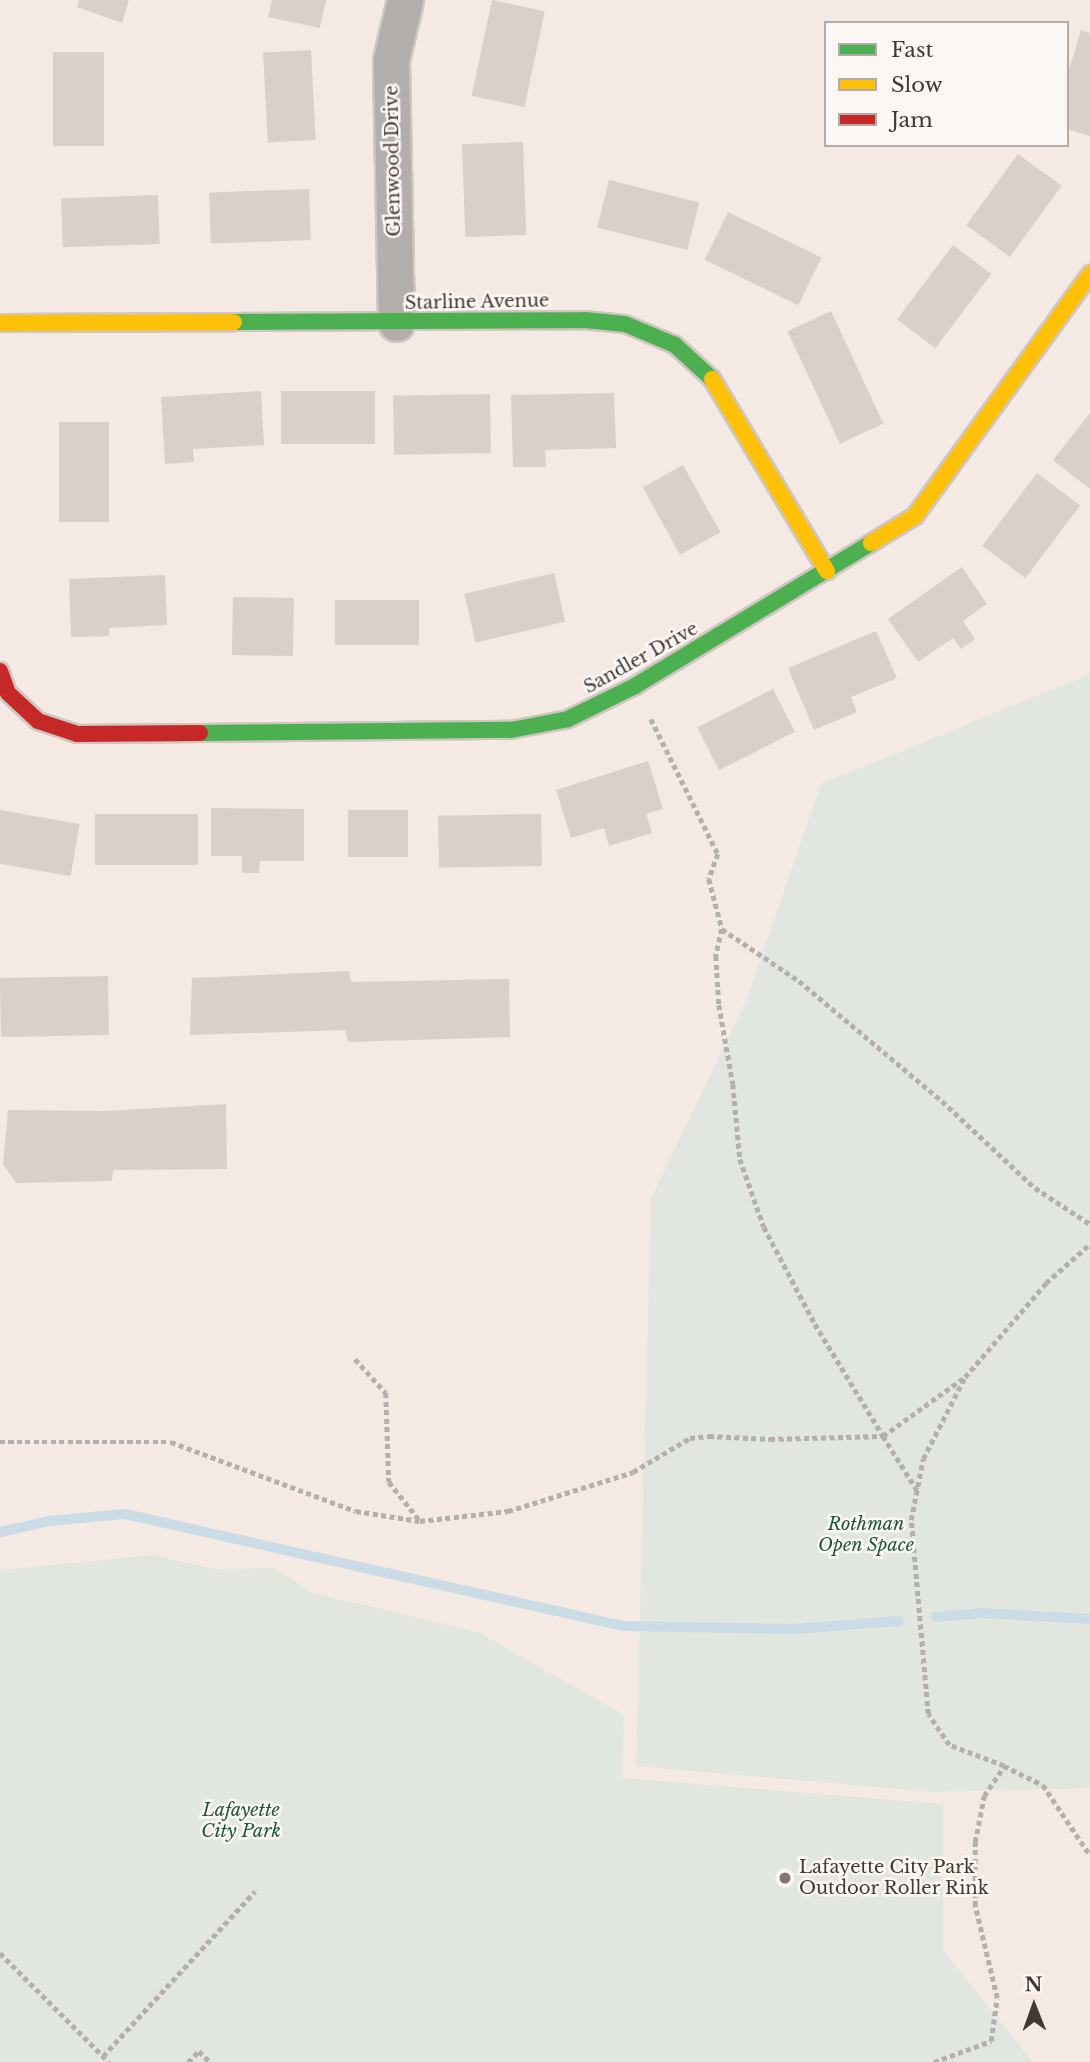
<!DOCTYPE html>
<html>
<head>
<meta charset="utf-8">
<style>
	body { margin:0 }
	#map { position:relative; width:1090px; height:2062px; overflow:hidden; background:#f5e9e3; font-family:"Libre Baskerville",serif }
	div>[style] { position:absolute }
	.green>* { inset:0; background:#e1e6de }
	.stream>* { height:10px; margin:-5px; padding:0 5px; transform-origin:5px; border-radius:5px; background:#cbdce6 }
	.building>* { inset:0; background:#dacfca; transform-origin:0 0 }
	.path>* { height:4.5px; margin-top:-2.25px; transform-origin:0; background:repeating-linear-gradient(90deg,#b4afab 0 5px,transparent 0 8.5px) }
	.roads { filter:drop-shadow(2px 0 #d0c6c1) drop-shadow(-2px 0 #d0c6c1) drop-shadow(0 2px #d0c6c1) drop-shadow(0 -2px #d0c6c1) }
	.street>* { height:35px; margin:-17.5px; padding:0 17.5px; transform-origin:17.5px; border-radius:17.5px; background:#b3aeaa }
	.fast>* { height:16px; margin:-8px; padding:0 8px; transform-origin:8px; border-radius:8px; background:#4caf50 }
	.slow>* { height:16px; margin:-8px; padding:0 8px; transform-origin:8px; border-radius:8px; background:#ffc107 }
	.jam>* { height:16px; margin:-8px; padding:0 8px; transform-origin:8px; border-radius:8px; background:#c62828 }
	.dots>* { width:19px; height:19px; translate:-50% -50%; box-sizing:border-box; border:4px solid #fdf7f4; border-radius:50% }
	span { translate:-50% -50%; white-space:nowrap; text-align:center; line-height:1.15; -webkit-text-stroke:5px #fdf7f4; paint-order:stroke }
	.street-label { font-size:18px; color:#443833 }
	.park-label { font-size:18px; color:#1e553d; font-style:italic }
	.poi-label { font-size:18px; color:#443833 }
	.left { translate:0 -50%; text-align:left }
	.legend { position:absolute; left:824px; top:21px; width:245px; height:126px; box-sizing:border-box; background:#fdf7f4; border:2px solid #b3aba7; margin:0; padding:9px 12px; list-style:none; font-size:21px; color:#443833 }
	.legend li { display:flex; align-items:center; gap:14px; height:35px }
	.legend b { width:35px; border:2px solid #b3aba7 }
	.north { position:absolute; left:999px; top:1971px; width:70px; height:70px; -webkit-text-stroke:5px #fdf7f4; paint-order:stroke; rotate:359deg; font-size:19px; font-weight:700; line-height:28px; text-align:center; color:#443833 }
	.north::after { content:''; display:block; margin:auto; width:24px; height:32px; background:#443833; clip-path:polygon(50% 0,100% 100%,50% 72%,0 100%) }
</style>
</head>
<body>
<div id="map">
	<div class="green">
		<div style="clip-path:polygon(1090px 674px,1090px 1788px,933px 1792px,636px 1766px,651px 1198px,746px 1001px,821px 784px)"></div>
		<div style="clip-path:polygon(154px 1555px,213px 1569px,274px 1568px,313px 1593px,478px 1632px,624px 1715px,622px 1778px,943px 1804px,943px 1950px,1033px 2062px,0 2062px,0 1570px)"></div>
	</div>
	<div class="stream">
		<div style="left:0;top:1532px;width:50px;rotate:-12.7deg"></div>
		<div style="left:49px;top:1521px;width:76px;rotate:-5.3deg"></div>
		<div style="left:125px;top:1514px;width:510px;rotate:12.67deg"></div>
		<div style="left:623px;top:1626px;width:171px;rotate:1deg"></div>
		<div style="left:794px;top:1629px;width:105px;rotate:-4.4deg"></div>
		<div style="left:936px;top:1617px;width:46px;rotate:-5deg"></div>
		<div style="left:982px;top:1613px;width:108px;rotate:3.2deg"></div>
	</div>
	<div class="building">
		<div style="clip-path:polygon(79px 0,129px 0,122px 23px,77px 7px)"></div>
		<div style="clip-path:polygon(272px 0,326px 0,320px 28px,268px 17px)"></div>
		<div style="left:492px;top:0;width:54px;height:98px;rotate:12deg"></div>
		<div style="clip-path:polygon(1081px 30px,1090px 33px,1090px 136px,1067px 129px,1067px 76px)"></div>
		<div style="left:311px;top:50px;width:90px;height:48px;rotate:87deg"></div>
		<div style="left:53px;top:52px;width:51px;height:94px"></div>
		<div style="left:523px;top:142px;width:93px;height:61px;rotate:88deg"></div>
		<div style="left:1018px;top:154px;width:54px;height:88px;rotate:36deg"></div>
		<div style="left:609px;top:180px;width:93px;height:49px;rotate:14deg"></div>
		<div style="left:309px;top:189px;width:51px;height:100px;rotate:88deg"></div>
		<div style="left:158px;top:195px;width:49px;height:97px;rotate:88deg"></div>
		<div style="left:728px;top:212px;width:104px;height:53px;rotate:26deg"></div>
		<div style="left:953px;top:245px;width:48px;height:93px;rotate:37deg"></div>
		<div style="left:831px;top:311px;width:124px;height:48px;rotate:65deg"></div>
		<div style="clip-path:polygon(261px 391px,264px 445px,193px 449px,194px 462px,165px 464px,161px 397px)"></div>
		<div style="left:281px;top:391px;width:94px;height:53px"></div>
		<div style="clip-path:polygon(614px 393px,616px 448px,545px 450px,546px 467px,513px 467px,511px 395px)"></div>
		<div style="left:490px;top:394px;width:59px;height:97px;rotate:89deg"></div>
		<div style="clip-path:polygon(1090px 413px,1090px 489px,1053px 460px)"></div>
		<div style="left:59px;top:422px;width:50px;height:100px"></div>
		<div style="left:683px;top:465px;width:77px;height:46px;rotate:61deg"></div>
		<div style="left:1037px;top:473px;width:54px;height:91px;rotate:37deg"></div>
		<div style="clip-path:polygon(962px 567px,987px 604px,963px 621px,975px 639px,961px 649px,953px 638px,918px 662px,888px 619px)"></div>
		<div style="left:554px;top:573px;width:50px;height:92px;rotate:77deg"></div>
		<div style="clip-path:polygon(165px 575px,167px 625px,109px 628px,109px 636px,71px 637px,69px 579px)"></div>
		<div style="left:233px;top:597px;width:61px;height:58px;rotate:1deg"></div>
		<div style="left:335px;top:600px;width:84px;height:45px"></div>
		<div style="clip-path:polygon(876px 631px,897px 678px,851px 697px,857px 712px,814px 730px,788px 668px)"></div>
		<div style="left:773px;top:689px;width:48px;height:85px;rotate:63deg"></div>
		<div style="clip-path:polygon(648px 761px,663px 809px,646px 814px,652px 833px,609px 846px,604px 828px,571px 838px,556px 790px)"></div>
		<div style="clip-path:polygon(211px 808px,304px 809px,304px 861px,260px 861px,259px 873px,242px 873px,242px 856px,211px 856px)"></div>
		<div style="left:0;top:810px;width:81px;height:53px;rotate:10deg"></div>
		<div style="left:348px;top:810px;width:60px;height:47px"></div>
		<div style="left:95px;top:814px;width:103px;height:51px"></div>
		<div style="left:541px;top:814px;width:52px;height:103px;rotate:89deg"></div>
		<div style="clip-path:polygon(349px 971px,351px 982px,509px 979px,510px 1037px,348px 1042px,345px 1030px,190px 1035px,192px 978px)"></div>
		<div style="left:108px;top:976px;width:59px;height:108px;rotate:89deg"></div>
		<div style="clip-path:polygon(226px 1104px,227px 1169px,113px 1170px,112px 1181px,16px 1183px,3px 1164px,8px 1110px,105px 1111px)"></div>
	</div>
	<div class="path">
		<div style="left:651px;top:719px;width:151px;rotate:63.6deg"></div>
		<div style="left:718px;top:854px;width:27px;rotate:110deg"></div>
		<div style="left:709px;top:879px;width:52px;rotate:75.4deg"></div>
		<div style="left:722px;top:929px;width:93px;rotate:34deg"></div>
		<div style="left:799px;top:981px;width:187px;rotate:40deg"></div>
		<div style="left:942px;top:1101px;width:127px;rotate:43.1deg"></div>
		<div style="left:1035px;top:1188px;width:66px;rotate:33.2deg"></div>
		<div style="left:722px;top:929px;width:28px;rotate:103deg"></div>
		<div style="left:716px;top:956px;width:49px;rotate:86.5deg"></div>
		<div style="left:719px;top:1005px;width:80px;rotate:80deg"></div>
		<div style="left:733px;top:1084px;width:75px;rotate:84.7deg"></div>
		<div style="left:740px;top:1159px;width:72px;rotate:70.6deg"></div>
		<div style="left:764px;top:1227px;width:110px;rotate:62.3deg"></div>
		<div style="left:815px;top:1324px;width:131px;rotate:58.7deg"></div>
		<div style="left:883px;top:1436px;width:101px;rotate:-35.7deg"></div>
		<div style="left:355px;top:1359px;width:46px;rotate:47.6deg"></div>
		<div style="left:386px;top:1393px;width:89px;rotate:88.1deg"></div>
		<div style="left:389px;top:1482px;width:50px;rotate:51.5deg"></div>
		<div style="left:420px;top:1521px;width:89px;rotate:-6.5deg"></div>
		<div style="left:508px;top:1511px;width:131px;rotate:-17.3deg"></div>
		<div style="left:633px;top:1472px;width:66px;rotate:-30.8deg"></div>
		<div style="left:690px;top:1438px;width:19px;rotate:-6deg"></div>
		<div style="left:709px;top:1436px;width:61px;rotate:2.8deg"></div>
		<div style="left:770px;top:1439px;width:113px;rotate:-1.5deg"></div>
		<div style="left:883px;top:1436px;width:64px;rotate:57.8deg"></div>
		<div style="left:0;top:1442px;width:171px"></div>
		<div style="left:171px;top:1442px;width:197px;rotate:20.5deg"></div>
		<div style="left:356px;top:1511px;width:64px;rotate:9deg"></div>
		<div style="left:1004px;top:1766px;width:59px;rotate:-159.1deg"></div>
		<div style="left:949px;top:1745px;width:37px;rotate:-124deg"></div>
		<div style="left:928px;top:1714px;width:195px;rotate:-95deg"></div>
		<div style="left:911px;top:1520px;width:62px;rotate:-78.9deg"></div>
		<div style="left:923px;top:1459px;width:92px;rotate:-62.9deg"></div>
		<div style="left:965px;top:1377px;width:124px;rotate:-49.2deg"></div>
		<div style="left:1046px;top:1283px;width:59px;rotate:-41.6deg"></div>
		<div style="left:0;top:1953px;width:154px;rotate:45deg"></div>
		<div style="left:103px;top:2056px;width:224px;rotate:-47.3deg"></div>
		<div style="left:188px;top:2062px;width:16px;rotate:-45deg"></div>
		<div style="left:199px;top:2051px;width:16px;rotate:45deg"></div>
		<div style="left:934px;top:2062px;width:61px;rotate:-20.2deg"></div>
		<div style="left:991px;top:2041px;width:43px;rotate:-82.1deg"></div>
		<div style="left:997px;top:1998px;width:95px;rotate:-103.4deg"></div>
		<div style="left:975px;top:1906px;width:64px;rotate:-90deg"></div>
		<div style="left:975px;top:1842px;width:47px;rotate:-78.9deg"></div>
		<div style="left:984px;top:1796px;width:36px;rotate:-56deg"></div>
		<div style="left:1004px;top:1766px;width:43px;rotate:26deg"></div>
		<div style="left:1043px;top:1785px;width:84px;rotate:56.1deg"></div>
	</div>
	<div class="roads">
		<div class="street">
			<div style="left:396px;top:323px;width:263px;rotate:-91.1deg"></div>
			<div style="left:391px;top:60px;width:62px;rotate:-76.9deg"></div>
		</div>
		<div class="fast">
			<div style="left:234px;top:322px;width:350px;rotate:-0.3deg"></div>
			<div style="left:584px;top:320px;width:41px;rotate:5.6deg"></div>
			<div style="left:625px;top:324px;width:54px;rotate:22.8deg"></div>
			<div style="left:675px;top:345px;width:50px;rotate:42.6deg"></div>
			<div style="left:200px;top:733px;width:311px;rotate:-0.6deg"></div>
			<div style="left:511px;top:730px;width:58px;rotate:-10.9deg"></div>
			<div style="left:568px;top:719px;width:75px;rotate:-26.2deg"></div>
			<div style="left:635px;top:686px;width:276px;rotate:-31.2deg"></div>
		</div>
		<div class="slow">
			<div style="left:0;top:323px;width:234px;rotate:-0.2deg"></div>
			<div style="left:712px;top:379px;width:224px;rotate:59.1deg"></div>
			<div style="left:871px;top:543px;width:52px;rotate:-31.5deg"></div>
			<div style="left:915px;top:516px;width:299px;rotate:-54.1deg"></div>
		</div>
		<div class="jam">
			<div style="left:0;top:671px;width:23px;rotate:70deg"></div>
			<div style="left:8px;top:693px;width:41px;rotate:43deg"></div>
			<div style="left:38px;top:721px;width:41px;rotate:18.4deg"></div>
			<div style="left:77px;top:734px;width:123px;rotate:-0.5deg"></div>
		</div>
	</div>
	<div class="dots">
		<div style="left:785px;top:1878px;background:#827671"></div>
	</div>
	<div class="street-label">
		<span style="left:393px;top:161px;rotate:-91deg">Glenwood Drive</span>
		<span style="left:477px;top:302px;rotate:-1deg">Starline Avenue</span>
		<span style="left:641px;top:658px;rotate:-29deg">Sandler Drive</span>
	</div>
	<div class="park-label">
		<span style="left:866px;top:1535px">Rothman<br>Open Space</span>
		<span style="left:241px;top:1821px">Lafayette<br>City Park</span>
	</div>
	<div class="poi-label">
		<span class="left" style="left:799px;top:1878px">Lafayette City Park<br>Outdoor Roller Rink</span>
	</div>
	<ul class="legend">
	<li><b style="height:9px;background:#4caf50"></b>Fast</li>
	<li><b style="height:9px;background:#ffc107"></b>Slow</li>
	<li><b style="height:9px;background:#c62828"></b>Jam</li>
	</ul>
	<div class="north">N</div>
</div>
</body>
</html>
